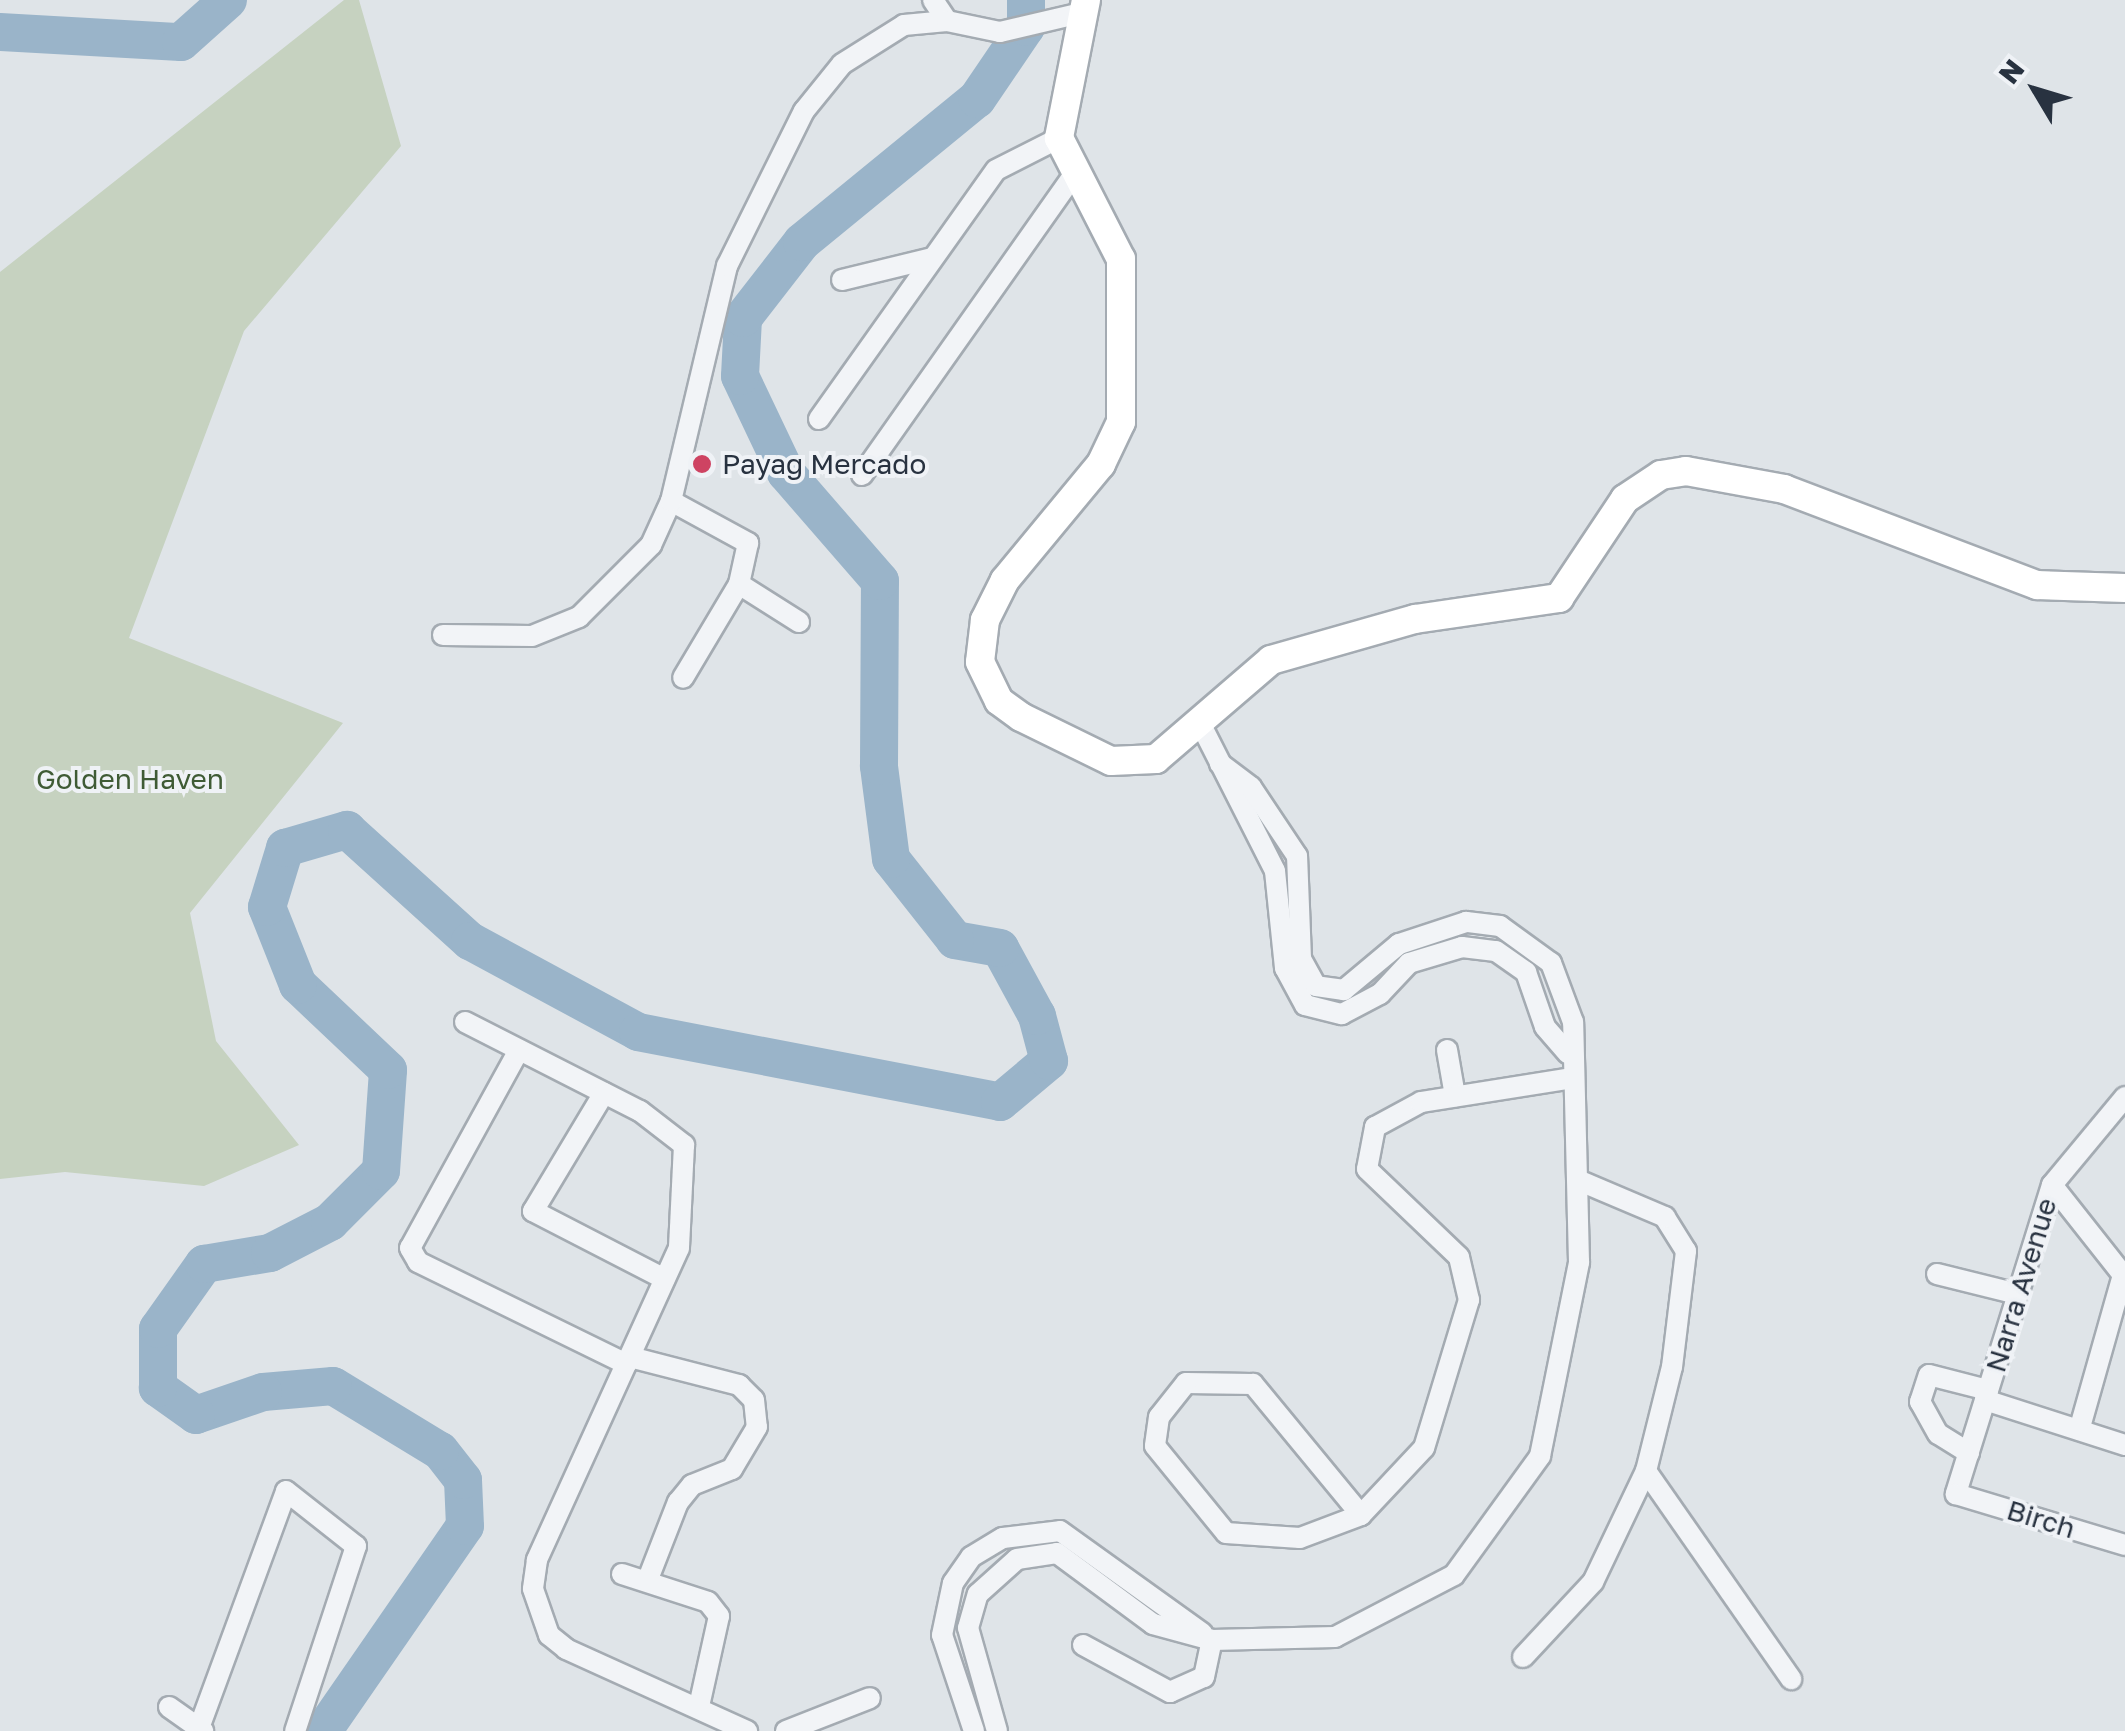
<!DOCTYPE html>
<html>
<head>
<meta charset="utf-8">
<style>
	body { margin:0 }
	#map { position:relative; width:2125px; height:1731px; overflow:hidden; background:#dfe4e8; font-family:"Golos Text",sans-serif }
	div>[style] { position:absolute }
	.green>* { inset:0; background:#c6d2c0 }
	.river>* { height:38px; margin:-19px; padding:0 19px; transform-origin:19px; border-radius:19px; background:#9ab4c9 }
	.roads { filter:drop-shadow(2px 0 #a4abb2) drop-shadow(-2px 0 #a4abb2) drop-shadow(0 2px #a4abb2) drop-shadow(0 -2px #a4abb2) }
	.minor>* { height:20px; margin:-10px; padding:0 10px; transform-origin:10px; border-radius:10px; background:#f2f4f7 }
	.secondary>* { height:28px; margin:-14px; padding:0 14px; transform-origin:14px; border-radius:14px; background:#fff }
	.dots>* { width:28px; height:28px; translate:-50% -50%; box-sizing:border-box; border:5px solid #eff2f6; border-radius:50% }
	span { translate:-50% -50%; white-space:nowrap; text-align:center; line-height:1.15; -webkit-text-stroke:8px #eff2f6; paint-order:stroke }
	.poi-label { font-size:28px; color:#283240 }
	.left { translate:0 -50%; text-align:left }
	.park-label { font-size:28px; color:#3f5b35 }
	.street-label { font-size:28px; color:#283240 }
	.north { position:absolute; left:1985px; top:40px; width:100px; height:100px; -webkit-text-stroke:8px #eff2f6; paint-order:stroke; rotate:308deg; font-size:28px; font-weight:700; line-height:40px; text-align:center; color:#283240 }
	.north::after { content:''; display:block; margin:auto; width:35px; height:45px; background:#283240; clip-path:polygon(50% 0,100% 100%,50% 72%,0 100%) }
</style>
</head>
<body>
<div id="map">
	<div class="green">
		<div style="clip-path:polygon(344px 0,359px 0,401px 146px,244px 331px,129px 638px,343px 723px,190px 913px,216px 1041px,299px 1145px,204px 1186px,65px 1172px,0 1179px,0 272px)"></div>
	</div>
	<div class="river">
		<div style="left:0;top:32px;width:181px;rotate:3.2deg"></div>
		<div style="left:181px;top:42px;width:63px;rotate:-41.8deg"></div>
		<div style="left:323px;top:1731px;width:249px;rotate:-55.3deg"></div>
		<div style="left:465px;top:1526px;width:46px;rotate:-92.5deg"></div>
		<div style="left:463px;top:1480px;width:37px;rotate:-128deg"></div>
		<div style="left:440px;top:1451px;width:125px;rotate:-148.7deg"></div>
		<div style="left:333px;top:1386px;width:70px;rotate:175.1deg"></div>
		<div style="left:263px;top:1392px;width:71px;rotate:161.1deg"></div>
		<div style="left:196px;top:1415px;width:47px;rotate:-144.6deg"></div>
		<div style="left:158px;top:1388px;width:59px;rotate:-90deg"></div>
		<div style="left:158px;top:1329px;width:80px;rotate:-54.7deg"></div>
		<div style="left:204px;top:1264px;width:67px;rotate:-9.5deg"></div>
		<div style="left:270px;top:1253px;width:68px;rotate:-27.3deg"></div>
		<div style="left:330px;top:1222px;width:72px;rotate:-45deg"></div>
		<div style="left:381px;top:1171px;width:101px;rotate:-86deg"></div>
		<div style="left:388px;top:1070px;width:124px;rotate:-136.6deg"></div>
		<div style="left:298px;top:985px;width:84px;rotate:-111.7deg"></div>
		<div style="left:267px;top:907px;width:62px;rotate:-73deg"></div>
		<div style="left:285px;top:848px;width:65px;rotate:-16.2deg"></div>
		<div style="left:347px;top:830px;width:166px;rotate:42.1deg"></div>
		<div style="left:470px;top:941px;width:191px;rotate:28.4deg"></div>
		<div style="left:638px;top:1032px;width:369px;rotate:10.9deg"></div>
		<div style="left:1000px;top:1102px;width:64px;rotate:-39.9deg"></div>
		<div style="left:1049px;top:1061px;width:47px;rotate:-104.9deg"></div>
		<div style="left:1037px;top:1016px;width:77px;rotate:-118.6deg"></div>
		<div style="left:1000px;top:948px;width:46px;rotate:-169.9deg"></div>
		<div style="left:955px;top:940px;width:103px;rotate:-128.3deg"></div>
		<div style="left:891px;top:859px;width:94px;rotate:-97.4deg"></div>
		<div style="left:879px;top:766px;width:185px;rotate:-89.7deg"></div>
		<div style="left:880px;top:581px;width:143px;rotate:-131deg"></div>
		<div style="left:786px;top:473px;width:107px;rotate:-115.4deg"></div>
		<div style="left:740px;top:376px;width:58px;rotate:-87deg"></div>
		<div style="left:743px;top:318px;width:96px;rotate:-52.2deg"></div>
		<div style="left:802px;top:242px;width:226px;rotate:-39.3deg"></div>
		<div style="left:977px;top:99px;width:87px;rotate:-55.8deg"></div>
		<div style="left:1026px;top:27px;width:27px;rotate:-90deg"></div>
	</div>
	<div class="roads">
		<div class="minor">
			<div style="left:933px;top:0;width:25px;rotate:56deg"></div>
			<div style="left:842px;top:280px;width:93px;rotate:-13.7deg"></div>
			<div style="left:819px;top:419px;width:305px;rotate:-54.6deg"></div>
			<div style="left:996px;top:170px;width:71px;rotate:-26.9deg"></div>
			<div style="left:862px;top:475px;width:365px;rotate:-54.8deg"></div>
			<div style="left:671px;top:501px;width:88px;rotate:28.6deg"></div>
			<div style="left:748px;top:543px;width:42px;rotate:102.4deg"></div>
			<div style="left:739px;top:584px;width:109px;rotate:120.8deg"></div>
			<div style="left:739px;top:584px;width:71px;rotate:32.3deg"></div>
			<div style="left:443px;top:635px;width:89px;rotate:0.6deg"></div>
			<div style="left:532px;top:636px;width:51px;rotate:-22deg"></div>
			<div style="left:579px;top:617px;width:102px;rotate:-45deg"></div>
			<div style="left:651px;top:545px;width:48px;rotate:-65.6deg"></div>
			<div style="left:671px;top:501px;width:242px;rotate:-76.6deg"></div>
			<div style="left:727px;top:266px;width:173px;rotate:-63.6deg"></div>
			<div style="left:804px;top:111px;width:60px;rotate:-51deg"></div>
			<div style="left:842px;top:64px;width:73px;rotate:-32.2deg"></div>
			<div style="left:904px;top:25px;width:43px;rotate:-5.3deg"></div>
			<div style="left:947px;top:21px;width:54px;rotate:11.7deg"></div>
			<div style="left:1000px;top:32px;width:87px;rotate:-13.2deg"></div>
			<div style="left:1200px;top:723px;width:166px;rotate:63.1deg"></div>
			<div style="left:1275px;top:871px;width:98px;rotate:84.1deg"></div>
			<div style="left:1285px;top:968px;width:42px;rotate:61.6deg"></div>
			<div style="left:1305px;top:1005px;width:38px;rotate:14deg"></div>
			<div style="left:1342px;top:1014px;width:43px;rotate:-27.8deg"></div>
			<div style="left:1380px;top:994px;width:42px;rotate:-46.9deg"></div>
			<div style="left:1409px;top:963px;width:55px;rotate:-16.8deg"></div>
			<div style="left:1462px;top:947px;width:34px;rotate:7deg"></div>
			<div style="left:1496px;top:951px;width:37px;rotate:35deg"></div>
			<div style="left:1526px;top:972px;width:58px;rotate:70.9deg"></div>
			<div style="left:1545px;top:1027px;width:35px;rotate:49deg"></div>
			<div style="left:465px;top:1022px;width:196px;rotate:27deg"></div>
			<div style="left:640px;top:1111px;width:56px;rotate:37.7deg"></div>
			<div style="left:684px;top:1145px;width:103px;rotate:92.8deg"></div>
			<div style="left:679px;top:1248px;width:343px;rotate:114.5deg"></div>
			<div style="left:537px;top:1560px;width:29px;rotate:98deg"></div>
			<div style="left:533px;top:1589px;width:49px;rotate:70.8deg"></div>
			<div style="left:549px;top:1635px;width:22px;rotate:39deg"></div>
			<div style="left:566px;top:1649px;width:199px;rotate:24.4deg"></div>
			<div style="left:519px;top:1050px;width:226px;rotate:118.8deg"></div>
			<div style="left:410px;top:1248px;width:16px;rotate:60deg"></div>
			<div style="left:418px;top:1262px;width:232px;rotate:26.1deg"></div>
			<div style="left:1447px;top:1050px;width:47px;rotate:80.1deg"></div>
			<div style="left:604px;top:1093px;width:138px;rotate:121deg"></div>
			<div style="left:533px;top:1211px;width:148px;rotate:27.3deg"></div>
			<div style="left:2125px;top:1097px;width:114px;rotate:129.7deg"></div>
			<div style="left:2052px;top:1185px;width:324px;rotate:107.3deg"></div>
			<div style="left:1956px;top:1494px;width:177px;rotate:16.8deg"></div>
			<div style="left:2052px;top:1185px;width:115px;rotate:51.7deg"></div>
			<div style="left:2123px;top:1275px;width:161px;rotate:105.8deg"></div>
			<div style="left:1937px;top:1274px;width:83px;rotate:13.9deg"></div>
			<div style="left:630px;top:1357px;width:113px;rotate:14.4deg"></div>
			<div style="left:739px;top:1385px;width:21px;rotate:45deg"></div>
			<div style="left:754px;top:1400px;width:27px;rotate:84deg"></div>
			<div style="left:757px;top:1427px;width:49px;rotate:120.8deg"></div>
			<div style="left:732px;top:1469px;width:43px;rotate:158.2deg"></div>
			<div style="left:692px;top:1485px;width:22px;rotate:129deg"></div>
			<div style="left:678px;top:1502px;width:83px;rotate:111.3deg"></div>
			<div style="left:1985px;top:1400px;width:147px;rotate:17.8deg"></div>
			<div style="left:1969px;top:1453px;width:36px;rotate:-148deg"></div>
			<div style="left:1938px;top:1434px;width:37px;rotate:-119deg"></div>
			<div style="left:1920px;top:1402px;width:28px;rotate:-72deg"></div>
			<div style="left:1929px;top:1375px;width:61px;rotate:14.3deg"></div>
			<div style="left:1646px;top:1471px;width:254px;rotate:55.1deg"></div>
			<div style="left:1361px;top:1515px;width:170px;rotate:-129.5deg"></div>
			<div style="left:1253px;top:1384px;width:67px;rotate:-179.1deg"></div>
			<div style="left:1186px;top:1383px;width:43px;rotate:128.5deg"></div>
			<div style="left:1159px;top:1417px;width:29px;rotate:98deg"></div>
			<div style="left:1155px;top:1446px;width:112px;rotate:50.8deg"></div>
			<div style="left:1226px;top:1533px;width:74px;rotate:3.9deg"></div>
			<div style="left:1300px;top:1538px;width:65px;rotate:-20.7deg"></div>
			<div style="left:1361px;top:1515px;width:92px;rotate:-46.8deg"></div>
			<div style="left:1424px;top:1448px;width:155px;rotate:-73.1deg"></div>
			<div style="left:1469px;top:1300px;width:44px;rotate:-103.1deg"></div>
			<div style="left:1459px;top:1257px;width:127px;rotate:-136.3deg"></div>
			<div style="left:1367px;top:1169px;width:43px;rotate:-79.2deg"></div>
			<div style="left:1375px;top:1127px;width:52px;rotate:-28.5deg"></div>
			<div style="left:1421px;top:1102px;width:153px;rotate:-9deg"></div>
			<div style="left:622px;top:1574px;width:90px;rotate:18deg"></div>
			<div style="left:708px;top:1602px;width:18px;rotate:52deg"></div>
			<div style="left:719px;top:1616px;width:92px;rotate:102.5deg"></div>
			<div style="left:1083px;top:1645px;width:99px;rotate:28.4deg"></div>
			<div style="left:1170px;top:1692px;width:37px;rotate:-24deg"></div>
			<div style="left:1204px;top:1677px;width:38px;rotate:-78deg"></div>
			<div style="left:1523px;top:1657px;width:103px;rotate:-47deg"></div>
			<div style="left:1593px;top:1582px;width:123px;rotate:-64.5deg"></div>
			<div style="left:1646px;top:1471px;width:107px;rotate:-76deg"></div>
			<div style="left:1672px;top:1367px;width:117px;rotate:-83.1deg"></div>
			<div style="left:1686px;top:1251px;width:40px;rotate:-122deg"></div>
			<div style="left:1665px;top:1217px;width:95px;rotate:-157deg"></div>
			<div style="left:169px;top:1707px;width:42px;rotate:35.2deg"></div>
			<div style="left:199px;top:1728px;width:252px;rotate:-69.8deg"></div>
			<div style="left:286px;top:1491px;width:89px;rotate:38.2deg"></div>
			<div style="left:356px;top:1546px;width:195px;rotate:108.2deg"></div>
			<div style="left:786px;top:1731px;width:90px;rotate:-21.4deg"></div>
			<div style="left:974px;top:1731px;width:101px;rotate:-108.4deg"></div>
			<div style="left:942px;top:1635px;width:53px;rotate:-78.1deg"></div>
			<div style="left:953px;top:1583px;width:32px;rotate:-55deg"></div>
			<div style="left:971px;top:1557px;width:37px;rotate:-31deg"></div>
			<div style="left:1003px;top:1538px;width:57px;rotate:-7deg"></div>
			<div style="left:1060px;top:1531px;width:175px;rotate:35.7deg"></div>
			<div style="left:997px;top:1731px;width:107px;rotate:-105.7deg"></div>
			<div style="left:968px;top:1628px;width:35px;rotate:-74deg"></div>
			<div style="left:978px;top:1594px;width:52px;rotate:-41.9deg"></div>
			<div style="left:1017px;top:1559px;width:40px;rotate:-8.5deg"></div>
			<div style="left:1057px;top:1553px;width:119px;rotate:36.5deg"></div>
			<div style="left:1153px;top:1624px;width:61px;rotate:15.2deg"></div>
			<div style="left:1212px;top:1640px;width:123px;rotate:-1.4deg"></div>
			<div style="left:1335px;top:1637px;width:134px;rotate:-27.5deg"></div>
			<div style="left:1454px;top:1575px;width:147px;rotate:-54.1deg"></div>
			<div style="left:1540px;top:1456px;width:198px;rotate:-78.6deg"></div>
			<div style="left:1579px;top:1262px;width:240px;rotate:-91.4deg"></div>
			<div style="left:1573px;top:1022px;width:63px;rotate:-110.4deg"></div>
			<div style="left:1551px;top:963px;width:63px;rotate:-144deg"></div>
			<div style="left:1500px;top:926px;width:34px;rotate:-173deg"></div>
			<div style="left:1466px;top:922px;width:71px;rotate:161.8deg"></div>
			<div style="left:1399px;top:944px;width:72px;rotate:140.1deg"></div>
			<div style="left:1344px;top:990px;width:28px;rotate:-172deg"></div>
			<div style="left:1316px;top:986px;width:31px;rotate:-119deg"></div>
			<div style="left:1301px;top:959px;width:103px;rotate:-92.2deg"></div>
			<div style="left:1297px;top:856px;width:83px;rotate:-123.7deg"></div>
			<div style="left:1251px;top:787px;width:39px;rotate:-143deg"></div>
		</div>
		<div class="secondary">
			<div style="left:1086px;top:0;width:141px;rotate:101.1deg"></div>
			<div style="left:1059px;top:138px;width:136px;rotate:62.9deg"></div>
			<div style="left:1121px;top:259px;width:163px;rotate:90deg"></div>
			<div style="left:1121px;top:422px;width:47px;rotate:115.5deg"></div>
			<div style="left:1101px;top:464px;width:151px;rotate:129.6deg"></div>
			<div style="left:1005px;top:580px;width:45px;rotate:116.6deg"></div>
			<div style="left:985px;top:620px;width:42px;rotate:96.8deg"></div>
			<div style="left:980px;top:662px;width:43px;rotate:64deg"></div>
			<div style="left:999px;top:701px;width:27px;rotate:36deg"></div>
			<div style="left:1021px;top:717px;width:100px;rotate:26.1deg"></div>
			<div style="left:1111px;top:761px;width:45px;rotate:-2.5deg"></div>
			<div style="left:1156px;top:759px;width:152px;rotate:-40.7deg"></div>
			<div style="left:1271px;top:660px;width:150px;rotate:-15.9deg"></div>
			<div style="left:1415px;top:619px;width:146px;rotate:-8.3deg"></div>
			<div style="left:1559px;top:598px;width:119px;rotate:-56.3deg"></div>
			<div style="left:1625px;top:499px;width:43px;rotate:-33.7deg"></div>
			<div style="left:1661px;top:475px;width:25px;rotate:-9deg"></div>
			<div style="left:1686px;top:471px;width:100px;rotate:10.4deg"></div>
			<div style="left:1784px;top:489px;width:271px;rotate:20.8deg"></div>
			<div style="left:2037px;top:585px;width:88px;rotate:2deg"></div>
		</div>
	</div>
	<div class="dots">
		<div style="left:702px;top:464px;background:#ce4362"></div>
	</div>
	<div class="poi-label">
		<span class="left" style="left:722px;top:464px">Payag Mercado</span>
	</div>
	<div class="park-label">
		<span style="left:130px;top:779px">Golden Haven</span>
	</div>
	<div class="street-label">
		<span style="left:2021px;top:1285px;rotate:-73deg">Narra Avenue</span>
		<span style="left:2041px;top:1519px;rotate:17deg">Birch</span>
	</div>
	<div class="north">N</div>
</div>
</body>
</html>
